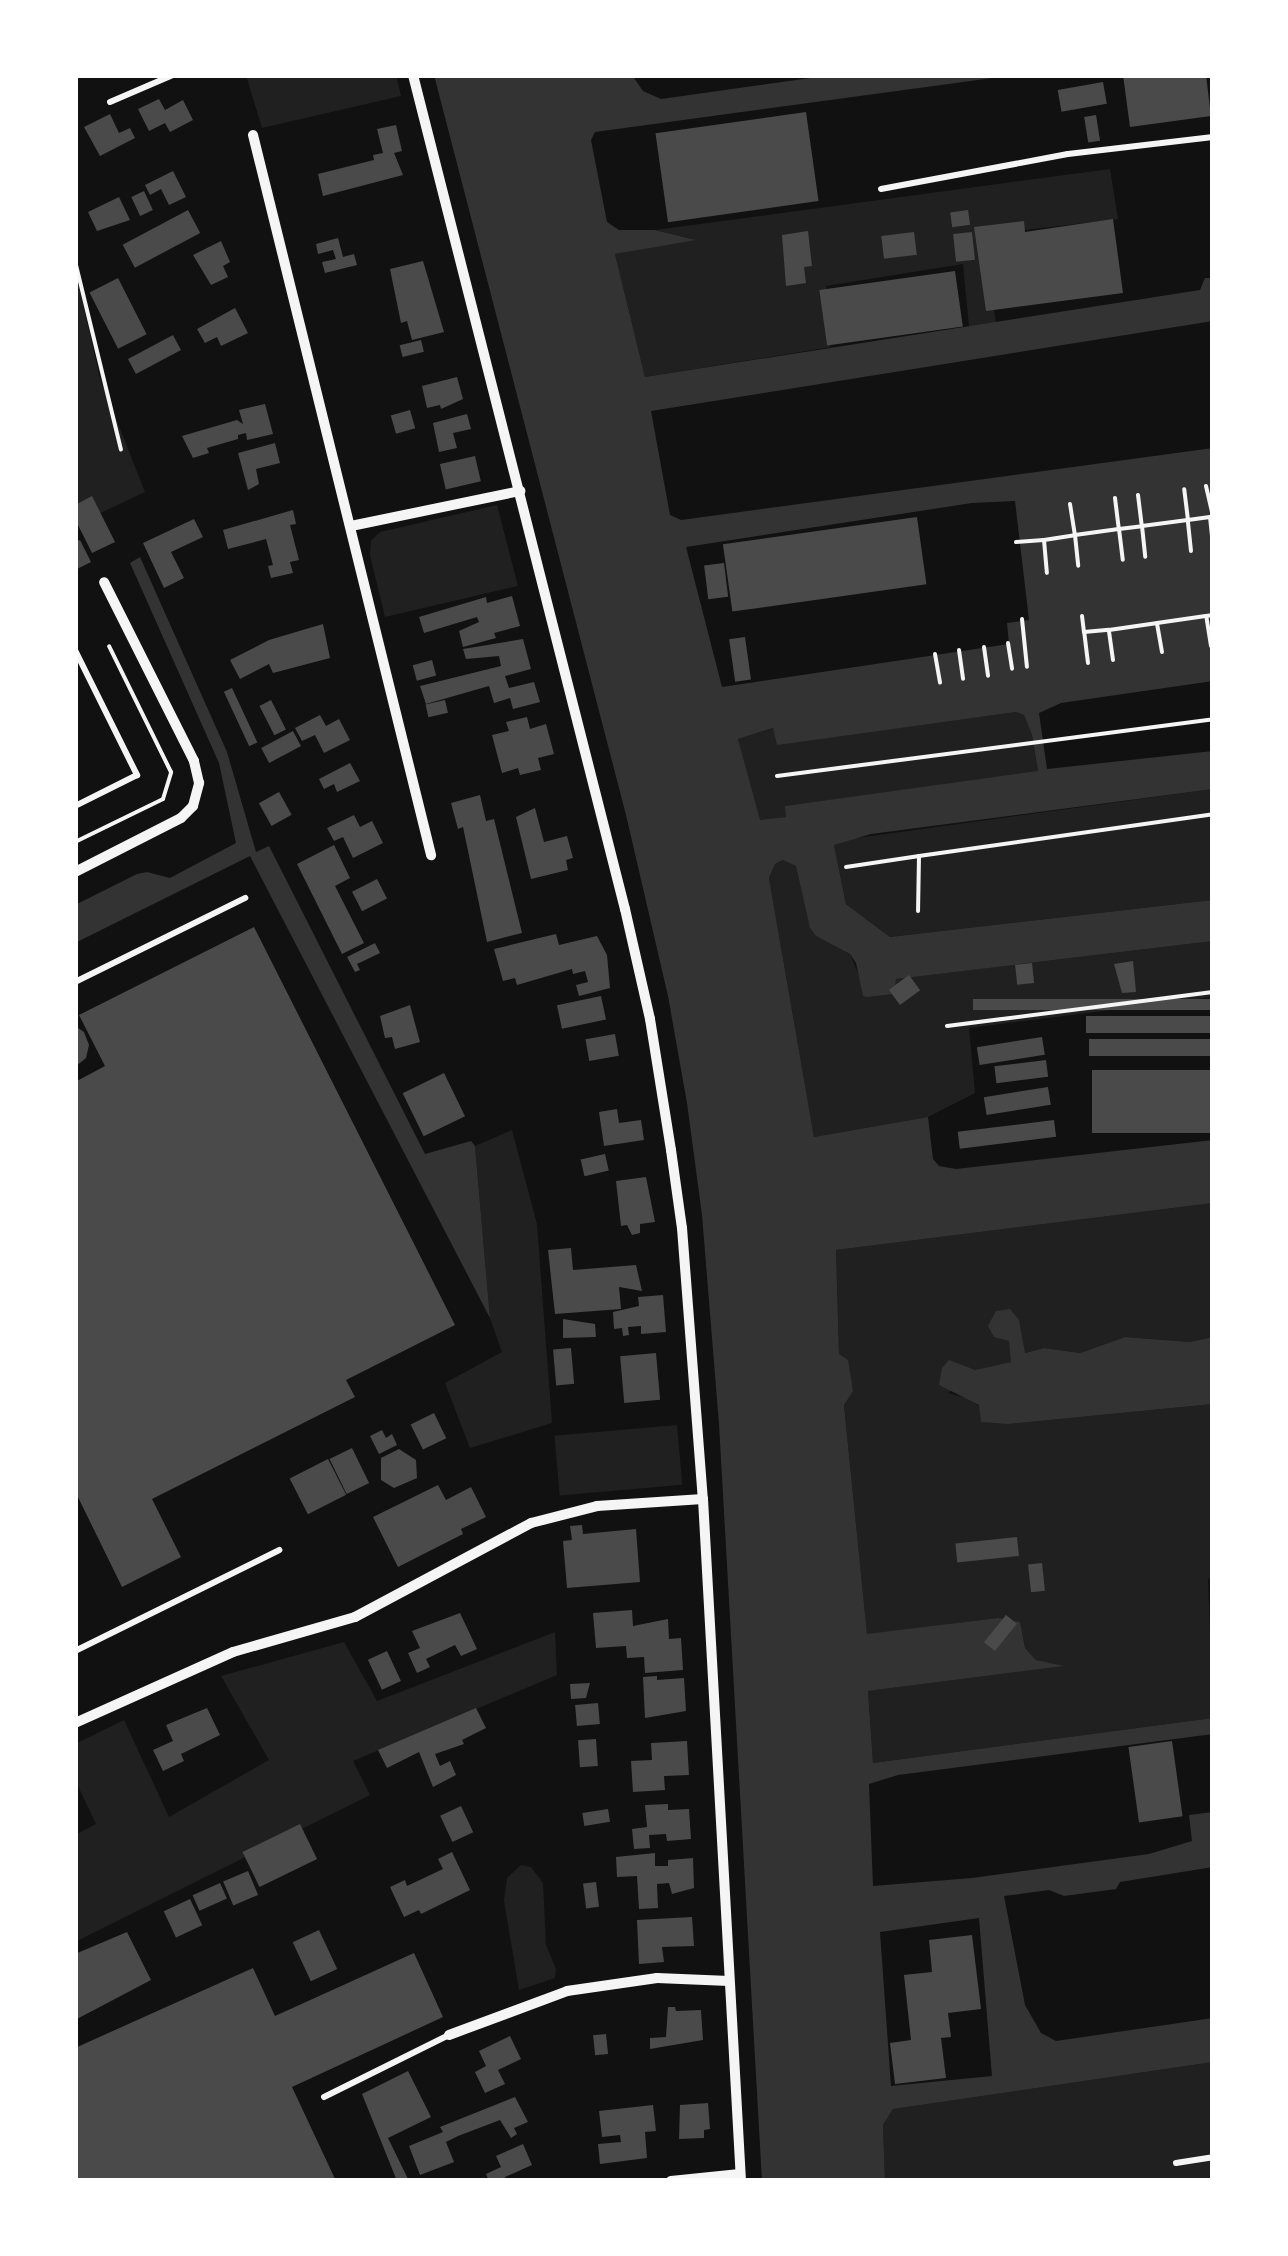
<!DOCTYPE html>
<html>
<head>
<meta charset="utf-8">
<style>
	body { margin:0 }
	#map { position:relative; width:1288px; height:2256px; overflow:hidden; background:#111; font-family:"PT Sans Narrow",sans-serif }
	div>[style] { position:absolute }
	.green>* { inset:0; background:#202020; transform-origin:0 0 }
	.water>* { inset:0; background:#333 }
	.building>* { inset:0; background:#4a4a4a; transform-origin:0 0 }
	.path>* { height:4px; margin:-2px; padding:0 2px; transform-origin:2px; border-radius:2px; background:#f5f5f5 }
	.service>* { height:6px; margin:-3px; padding:0 3px; transform-origin:3px; border-radius:3px; background:#f5f5f5 }
	.minor>* { height:10px; margin:-5px; padding:0 5px; transform-origin:5px; border-radius:5px; background:#f5f5f5 }
	span { translate:-50% -50%; white-space:nowrap; text-align:center; line-height:1.15; -webkit-text-stroke:10px #fff; paint-order:stroke }
	.frame { position:absolute; inset:0; border:78px solid #fff; pointer-events:none }
</style>
</head>
<body>
<div id="map">
	<div class="green">
		<div style="clip-path:polygon(246px 75px,396px 75px,401px 96px,262px 128px)"></div>
		<div style="clip-path:polygon(1110px 169px,1118px 219px,983px 235px,996px 323px,969px 327px,963px 264px,826px 286px,831px 347px,645px 377px,615px 254px,693px 239px,655px 230px)"></div>
		<div style="clip-path:polygon(75px 270px,100px 378px,145px 492px,75px 525px)"></div>
		<div style="clip-path:polygon(497px 505px,518px 586px,385px 617px,370px 555px,371px 541px,380px 532px)"></div>
		<div style="clip-path:polygon(1016px 712px,1024px 715px,1032px 735px,1038px 772px,786px 806px,786px 817px,759px 821px,738px 739px,774px 728px,778px 744px)"></div>
		<div style="clip-path:polygon(1213px 789px,1213px 900px,890px 937px,846px 904px,834px 845px,842px 840px)"></div>
		<div style="clip-path:polygon(784px 860px,796px 866px,811px 928px,816px 936px,850px 954px,868px 997px,894px 994px,895px 979px,1213px 941px,1213px 997px,969px 1028px,975px 1093px,928px 1117px,814px 1137px,769px 878px,775px 864px)"></div>
		<div style="clip-path:polygon(512px 1130px,537px 1224px,552px 1423px,470px 1448px,445px 1383px,502px 1352px,490px 1318px,475px 1146px)"></div>
		<div style="clip-path:polygon(1213px 1203px,1213px 1337px,1190px 1342px,1125px 1337px,1080px 1353px,1044px 1348px,1024px 1353px,1009px 1341px,1012px 1362px,975px 1370px,948px 1393px,966px 1398px,1009px 1424px,1213px 1404px,1213px 1578px,1208px 1579px,1213px 1718px,873px 1763px,868px 1691px,1061px 1666px,1036px 1660px,1025px 1648px,1022px 1632px,999px 1618px,867px 1635px,844px 1404px,853px 1390px,839px 1354px,836px 1250px)"></div>
		<div style="left:677px;top:1425px;width:60px;height:123px;rotate:85deg"></div>
		<div style="clip-path:polygon(555px 1632px,557px 1675px,353px 1761px,370px 1795px,75px 1942px,75px 1835px,96px 1824px,75px 1780px,75px 1744px,124px 1720px,169px 1817px,269px 1760px,221px 1676px,344px 1642px,377px 1701px)"></div>
		<div style="clip-path:polygon(521px 1865px,531px 1867px,543px 1883px,546px 1945px,556px 1969px,555px 1978px,519px 1990px,504px 1901px,507px 1878px)"></div>
		<div style="clip-path:polygon(1213px 2062px,1213px 2181px,885px 2181px,883px 2125px,893px 2109px)"></div>
	</div>
	<div class="water">
		<div style="clip-path:polygon(evenodd,434px 75px,632px 75px,643px 91px,661px 99px,832px 75px,1015px 75px,595px 132px,591px 140px,607px 222px,619px 230px,655px 230px,696px 240px,615px 254px,645px 377px,1200px 290px,1205px 278px,1213px 278px,1213px 321px,651px 411px,670px 515px,681px 520px,1213px 448px,1213px 681px,1061px 703px,1039px 713px,1047px 769px,1213px 751px,1213px 789px,871px 834px,834px 845px,846px 904px,890px 937px,1213px 900px,1213px 941px,896px 979px,894px 994px,868px 997px,863px 996px,856px 963px,850px 954px,816px 936px,810px 928px,796px 866px,783px 860px,775px 864px,769px 878px,814px 1137px,928px 1117px,933px 1159px,939px 1166px,956px 1169px,1213px 1140px,1213px 1203px,836px 1250px,839px 1354px,848px 1360px,853px 1391px,844px 1405px,867px 1634px,998px 1618px,1020px 1622px,1025px 1648px,1036px 1660px,1064px 1666px,868px 1691px,873px 1763px,1213px 1718px,1213px 1734px,898px 1775px,869px 1784px,873px 1886px,972px 1878px,1149px 1854px,1192px 1841px,1189px 1815px,1213px 1812px,1213px 1867px,1120px 1882px,1116px 1889px,1064px 1896px,1049px 1890px,1004px 1896px,1025px 2005px,1041px 2033px,1056px 2041px,1213px 2018px,1213px 2062px,893px 2109px,883px 2125px,885px 2181px,762px 2181px,719px 1424px,702px 1215px,687px 1103px,668px 996px,626px 815px,434px 75px,1015px 501px,1029px 620px,1007px 623px,1009px 644px,722px 687px,686px 547px,972px 503px,1015px 501px,434px 75px,1016px 712px,1024px 715px,1032px 735px,1038px 771px,785px 806px,786px 817px,760px 820px,738px 739px,773px 728px,777px 745px,1016px 712px,434px 75px,979px 1918px,992px 2076px,891px 2086px,880px 1932px,979px 1918px)"></div>
		<div style="clip-path:polygon(140px 557px,227px 752px,256px 852px,269px 846px,425px 1154px,471px 1141px,475px 1146px,490px 1318px,250px 856px,75px 943px,75px 905px,137px 874px,147px 872px,170px 878px,236px 843px,219px 763px,130px 563px)"></div>
		<div style="clip-path:polygon(1010px 1309px,1019px 1320px,1025px 1353px,1044px 1348px,1080px 1353px,1125px 1337px,1190px 1342px,1213px 1337px,1213px 1404px,1009px 1424px,981px 1422px,979px 1405px,939px 1385px,942px 1368px,949px 1360px,975px 1370px,1011px 1362px,1009px 1341px,994px 1337px,988px 1326px,996px 1311px)"></div>
	</div>
	<div class="building">
		<div style="clip-path:polygon(1123px 75px,1206px 75px,1211px 116px,1130px 127px)"></div>
		<div style="left:1103px;top:82px;width:22px;height:46px;rotate:80deg"></div>
		<div style="clip-path:polygon(159px 99px,165px 110px,183px 100px,193px 120px,170px 132px,165px 123px,149px 131px,138px 109px)"></div>
		<div style="left:806px;top:112px;width:90px;height:152px;rotate:82deg"></div>
		<div style="clip-path:polygon(110px 114px,119px 133px,130px 128px,135px 138px,100px 156px,84px 127px)"></div>
		<div style="left:1096px;top:115px;width:26px;height:12px;rotate:81deg"></div>
		<div style="clip-path:polygon(396px 125px,402px 151px,394px 153px,403px 175px,323px 196px,318px 174px,374px 160px,373px 155px,383px 153px,377px 129px)"></div>
		<div style="clip-path:polygon(173px 171px,186px 197px,169px 205px,161px 189px,150px 195px,145px 185px)"></div>
		<div style="left:144px;top:191px;width:21px;height:14px;rotate:65deg"></div>
		<div style="clip-path:polygon(119px 197px,130px 220px,97px 231px,88px 212px)"></div>
		<div style="left:188px;top:210px;width:26px;height:74px;rotate:62deg"></div>
		<div style="left:968px;top:210px;width:15px;height:18px;rotate:82deg"></div>
		<div style="clip-path:polygon(1113px 219px,1123px 293px,986px 311px,974px 227px,1024px 221px,1025px 232px)"></div>
		<div style="clip-path:polygon(808px 231px,812px 266px,804px 267px,806px 283px,786px 286px,782px 235px)"></div>
		<div style="left:914px;top:232px;width:23px;height:33px;rotate:83deg"></div>
		<div style="left:972px;top:232px;width:28px;height:19px;rotate:84deg"></div>
		<div style="clip-path:polygon(338px 238px,343px 257px,354px 254px,357px 265px,325px 273px,322px 262px,336px 259px,333px 250px,318px 254px,316px 244px)"></div>
		<div style="clip-path:polygon(221px 241px,230px 262px,223px 266px,228px 277px,211px 285px,193px 255px)"></div>
		<div style="clip-path:polygon(423px 261px,444px 332px,412px 340px,407px 321px,401px 323px,390px 269px)"></div>
		<div style="left:955px;top:271px;width:56px;height:137px;rotate:82deg"></div>
		<div style="left:118px;top:278px;width:63px;height:32px;rotate:63deg"></div>
		<div style="clip-path:polygon(235px 308px,248px 333px,221px 346px,217px 337px,205px 343px,197px 329px)"></div>
		<div style="left:173px;top:335px;width:17px;height:51px;rotate:62deg"></div>
		<div style="left:421px;top:340px;width:12px;height:22px;rotate:76deg"></div>
		<div style="clip-path:polygon(457px 377px,463px 399px,441px 409px,440px 405px,427px 408px,422px 386px)"></div>
		<div style="clip-path:polygon(265px 404px,273px 434px,247px 440px,246px 433px,238px 435px,238px 439px,207px 448px,209px 453px,193px 458px,182px 436px,237px 420px,243px 424px,239px 410px)"></div>
		<div style="left:410px;top:410px;width:19px;height:20px;rotate:74deg"></div>
		<div style="clip-path:polygon(467px 414px,471px 429px,453px 433px,457px 448px,439px 452px,433px 423px)"></div>
		<div style="clip-path:polygon(275px 443px,280px 463px,256px 469px,259px 484px,248px 490px,238px 453px)"></div>
		<div style="left:475px;top:456px;width:26px;height:36px;rotate:77deg"></div>
		<div style="clip-path:polygon(92px 496px,115px 542px,92px 553px,75px 519px,75px 505px)"></div>
		<div style="clip-path:polygon(293px 510px,296px 524px,290px 525px,299px 560px,290px 562px,293px 573px,271px 578px,268px 566px,273px 565px,266px 539px,228px 549px,223px 530px)"></div>
		<div style="left:917px;top:517px;width:68px;height:196px;rotate:82deg"></div>
		<div style="clip-path:polygon(194px 519px,203px 537px,171px 552px,184px 578px,164px 588px,143px 543px)"></div>
		<div style="clip-path:polygon(80px 540px,91px 562px,75px 570px,75px 542px)"></div>
		<div style="left:724px;top:563px;width:34px;height:20px;rotate:83deg"></div>
		<div style="clip-path:polygon(512px 596px,520px 626px,494px 633px,496px 638px,463px 647px,459px 631px,479px 622px,477px 617px,424px 633px,419px 617px,486px 597px,487px 603px)"></div>
		<div style="clip-path:polygon(323px 624px,330px 658px,273px 673px,269px 664px,240px 679px,230px 660px,269px 640px)"></div>
		<div style="left:745px;top:637px;width:43px;height:16px;rotate:82deg"></div>
		<div style="clip-path:polygon(523px 639px,531px 669px,505px 676px,509px 688px,534px 682px,540px 702px,513px 709px,510px 698px,494px 703px,489px 686px,426px 704px,420px 686px,501px 666px,499px 656px,466px 659px,463px 649px)"></div>
		<div style="left:432px;top:660px;width:16px;height:20px;rotate:75deg"></div>
		<div style="left:232px;top:688px;width:60px;height:9px;rotate:65deg"></div>
		<div style="left:271px;top:700px;width:33px;height:13px;rotate:63deg"></div>
		<div style="left:445px;top:700px;width:13px;height:20px;rotate:77deg"></div>
		<div style="clip-path:polygon(320px 715px,326px 726px,339px 719px,350px 740px,324px 753px,315px 735px,302px 741px,295px 728px)"></div>
		<div style="clip-path:polygon(527px 717px,530px 729px,546px 724px,554px 754px,538px 758px,541px 770px,520px 775px,518px 768px,502px 773px,492px 735px,509px 731px,506px 722px)"></div>
		<div style="left:293px;top:731px;width:17px;height:36px;rotate:62deg"></div>
		<div style="clip-path:polygon(350px 763px,360px 781px,337px 792px,334px 784px,324px 789px,319px 779px)"></div>
		<div style="left:279px;top:792px;width:26px;height:23px;rotate:61deg"></div>
		<div style="clip-path:polygon(480px 795px,486px 821px,494px 819px,522px 933px,487px 942px,463px 827px,458px 829px,451px 803px)"></div>
		<div style="clip-path:polygon(535px 808px,544px 842px,567px 836px,573px 858px,566px 860px,568px 870px,531px 879px,516px 817px)"></div>
		<div style="clip-path:polygon(354px 815px,360px 827px,372px 821px,383px 843px,353px 858px,343px 837px,334px 841px,327px 828px)"></div>
		<div style="clip-path:polygon(334px 845px,350px 878px,335px 886px,364px 943px,342px 954px,297px 864px)"></div>
		<div style="left:377px;top:879px;width:22px;height:28px;rotate:63deg"></div>
		<div style="clip-path:polygon(254px 927px,455px 1325px,346px 1380px,355px 1397px,152px 1499px,181px 1557px,122px 1587px,75px 1491px,75px 1082px,105px 1066px,79px 1015px)"></div>
		<div style="clip-path:polygon(556px 934px,559px 945px,597px 936px,607px 955px,610px 988px,579px 996px,576px 985px,588px 982px,585px 971px,573px 974px,572px 969px,517px 985px,515px 978px,503px 981px,494px 949px)"></div>
		<div style="clip-path:polygon(375px 943px,380px 953px,357px 964px,360px 970px,355px 972px,347px 957px)"></div>
		<div style="clip-path:polygon(1133px 961px,1136px 992px,1122px 993px,1114px 964px)"></div>
		<div style="left:1032px;top:963px;width:20px;height:17px;rotate:84deg"></div>
		<div style="left:909px;top:975px;width:19px;height:25px;rotate:54deg"></div>
		<div style="left:601px;top:996px;width:24px;height:45px;rotate:78deg"></div>
		<div style="left:1213px;top:999px;width:11px;height:240px;rotate:90deg"></div>
		<div style="clip-path:polygon(410px 1005px,420px 1042px,395px 1049px,392px 1037px,385px 1038px,380px 1016px)"></div>
		<div style="left:1213px;top:1016px;width:17px;height:127px;rotate:90deg"></div>
		<div style="clip-path:polygon(75px 1026px,84px 1032px,89px 1045px,86px 1058px,75px 1067px)"></div>
		<div style="left:615px;top:1034px;width:22px;height:30px;rotate:80deg"></div>
		<div style="left:1042px;top:1037px;width:18px;height:66px;rotate:81deg"></div>
		<div style="left:1213px;top:1039px;width:17px;height:124px;rotate:90deg"></div>
		<div style="left:1046px;top:1060px;width:17px;height:52px;rotate:83deg"></div>
		<div style="left:1213px;top:1070px;width:63px;height:121px;rotate:90deg"></div>
		<div style="left:444px;top:1073px;width:48px;height:46px;rotate:64deg"></div>
		<div style="left:1048px;top:1087px;width:18px;height:65px;rotate:81deg"></div>
		<div style="clip-path:polygon(617px 1109px,619px 1123px,641px 1120px,644px 1140px,604px 1146px,599px 1112px)"></div>
		<div style="left:1054px;top:1120px;width:17px;height:97px;rotate:83deg"></div>
		<div style="left:605px;top:1154px;width:17px;height:25px;rotate:77deg"></div>
		<div style="clip-path:polygon(646px 1177px,655px 1222px,640px 1224px,640px 1233px,632px 1235px,627px 1225px,621px 1226px,616px 1181px)"></div>
		<div style="clip-path:polygon(571px 1248px,573px 1270px,636px 1265px,642px 1291px,619px 1287px,621px 1309px,555px 1314px,548px 1250px)"></div>
		<div style="clip-path:polygon(663px 1295px,666px 1332px,641px 1334px,641px 1326px,628px 1327px,629px 1335px,623px 1336px,622px 1328px,614px 1329px,613px 1312px,639px 1306px,638px 1297px)"></div>
		<div style="clip-path:polygon(563px 1319px,595px 1324px,596px 1337px,563px 1338px)"></div>
		<div style="left:571px;top:1348px;width:36px;height:18px;rotate:85deg"></div>
		<div style="left:656px;top:1353px;width:47px;height:36px;rotate:85deg"></div>
		<div style="left:434px;top:1413px;width:28px;height:26px;rotate:64deg"></div>
		<div style="clip-path:polygon(382px 1430px,386px 1438px,392px 1434px,397px 1445px,379px 1454px,370px 1436px)"></div>
		<div style="left:352px;top:1448px;width:39px;height:25px;rotate:64deg"></div>
		<div style="clip-path:polygon(399px 1449px,416px 1460px,417px 1478px,394px 1488px,381px 1480px,381px 1458px)"></div>
		<div style="left:328px;top:1459px;width:40px;height:43px;rotate:63deg"></div>
		<div style="clip-path:polygon(438px 1485px,446px 1500px,471px 1487px,486px 1517px,461px 1529px,463px 1534px,398px 1567px,373px 1517px)"></div>
		<div style="clip-path:polygon(582px 1525px,583px 1534px,636px 1529px,640px 1582px,567px 1588px,563px 1541px,572px 1540px,570px 1526px)"></div>
		<div style="left:1017px;top:1537px;width:19px;height:62px;rotate:84deg"></div>
		<div style="left:1042px;top:1563px;width:28px;height:14px;rotate:84deg"></div>
		<div style="clip-path:polygon(632px 1610px,633px 1626px,668px 1619px,669px 1639px,681px 1638px,683px 1670px,645px 1673px,644px 1657px,627px 1658px,626px 1646px,596px 1648px,593px 1613px)"></div>
		<div style="clip-path:polygon(460px 1613px,477px 1649px,461px 1656px,455px 1645px,426px 1659px,430px 1667px,417px 1673px,408px 1653px,420px 1648px,412px 1631px)"></div>
		<div style="left:1006px;top:1615px;width:14px;height:35px;rotate:39deg"></div>
		<div style="left:387px;top:1651px;width:33px;height:21px;rotate:65deg"></div>
		<div style="clip-path:polygon(657px 1676px,657px 1680px,684px 1678px,686px 1711px,645px 1718px,643px 1677px)"></div>
		<div style="clip-path:polygon(590px 1683px,586px 1698px,571px 1699px,570px 1684px)"></div>
		<div style="left:598px;top:1703px;width:21px;height:23px;rotate:85deg"></div>
		<div style="clip-path:polygon(207px 1708px,220px 1735px,181px 1754px,184px 1761px,163px 1771px,153px 1750px,173px 1741px,166px 1725px)"></div>
		<div style="clip-path:polygon(476px 1708px,486px 1728px,462px 1740px,464px 1744px,435px 1754px,440px 1766px,450px 1761px,456px 1775px,433px 1787px,419px 1752px,387px 1768px,378px 1750px)"></div>
		<div style="left:596px;top:1739px;width:27px;height:18px;rotate:86deg"></div>
		<div style="clip-path:polygon(687px 1741px,689px 1775px,664px 1776px,665px 1790px,633px 1792px,631px 1761px,652px 1760px,651px 1743px)"></div>
		<div style="left:1172px;top:1741px;width:76px;height:44px;rotate:82deg"></div>
		<div style="clip-path:polygon(668px 1804px,668px 1810px,689px 1809px,691px 1839px,667px 1841px,666px 1834px,649px 1835px,650px 1848px,634px 1849px,632px 1829px,647px 1827px,645px 1805px)"></div>
		<div style="left:461px;top:1806px;width:29px;height:23px;rotate:65deg"></div>
		<div style="left:608px;top:1809px;width:13px;height:26px;rotate:81deg"></div>
		<div style="left:300px;top:1824px;width:39px;height:64px;rotate:64deg"></div>
		<div style="clip-path:polygon(452px 1852px,470px 1890px,421px 1914px,419px 1910px,404px 1917px,390px 1887px,405px 1880px,407px 1886px,443px 1869px,438px 1859px)"></div>
		<div style="clip-path:polygon(655px 1853px,655px 1866px,668px 1866px,668px 1860px,693px 1858px,694px 1888px,672px 1894px,669px 1883px,657px 1884px,658px 1908px,639px 1909px,637px 1876px,617px 1877px,616px 1857px)"></div>
		<div style="left:248px;top:1871px;width:26px;height:27px;rotate:67deg"></div>
		<div style="left:596px;top:1882px;width:25px;height:13px;rotate:83deg"></div>
		<div style="left:220px;top:1883px;width:17px;height:30px;rotate:66deg"></div>
		<div style="left:190px;top:1899px;width:29px;height:29px;rotate:65deg"></div>
		<div style="clip-path:polygon(692px 1917px,694px 1946px,662px 1947px,664px 1962px,639px 1964px,637px 1920px)"></div>
		<div style="left:319px;top:1930px;width:43px;height:29px;rotate:65deg"></div>
		<div style="clip-path:polygon(127px 1932px,151px 1980px,75px 2020px,75px 1954px)"></div>
		<div style="clip-path:polygon(972px 1935px,981px 2009px,948px 2013px,951px 2037px,941px 2038px,946px 2078px,895px 2084px,890px 2043px,911px 2040px,904px 1975px,932px 1972px,929px 1940px)"></div>
		<div style="clip-path:polygon(414px 1953px,443px 2017px,292px 2087px,336px 2181px,75px 2181px,75px 2048px,253px 1968px,275px 2016px)"></div>
		<div style="clip-path:polygon(668px 2007px,675px 2007px,676px 2011px,701px 2010px,703px 2040px,650px 2049px,650px 2038px,666px 2037px)"></div>
		<div style="left:606px;top:2034px;width:20px;height:13px;rotate:84deg"></div>
		<div style="clip-path:polygon(510px 2036px,521px 2059px,498px 2070px,505px 2084px,485px 2093px,475px 2072px,486px 2066px,479px 2051px)"></div>
		<div style="clip-path:polygon(408px 2071px,431px 2117px,388px 2138px,409px 2181px,397px 2181px,362px 2094px)"></div>
		<div style="clip-path:polygon(515px 2097px,528px 2122px,514px 2128px,517px 2134px,511px 2138px,500px 2120px,458px 2136px,446px 2142px,454px 2162px,420px 2175px,409px 2146px,443px 2132px,440px 2127px)"></div>
		<div style="clip-path:polygon(708px 2103px,710px 2129px,704px 2130px,704px 2138px,679px 2139px,680px 2105px)"></div>
		<div style="clip-path:polygon(653px 2105px,656px 2131px,645px 2132px,647px 2158px,600px 2164px,598px 2144px,621px 2142px,620px 2135px,602px 2137px,599px 2111px)"></div>
		<div style="clip-path:polygon(523px 2144px,532px 2165px,505px 2177px,507px 2181px,489px 2181px,486px 2174px,501px 2167px,496px 2156px)"></div>
	</div>
	<div class="path">
		<div style="left:75px;top:261px;width:194px;rotate:76.3deg"></div>
		<div style="left:1206px;top:486px;width:32px;rotate:77deg"></div>
		<div style="left:1138px;top:495px;width:31px;rotate:83deg"></div>
		<div style="left:1142px;top:526px;width:46px;rotate:-7.4deg"></div>
		<div style="left:1188px;top:520px;width:31px;rotate:-97deg"></div>
		<div style="left:1115px;top:498px;width:31px;rotate:83deg"></div>
		<div style="left:1119px;top:529px;width:23px;rotate:-7deg"></div>
		<div style="left:1142px;top:526px;width:31px;rotate:84deg"></div>
		<div style="left:1070px;top:504px;width:31px;rotate:81deg"></div>
		<div style="left:1075px;top:535px;width:44px;rotate:-7.8deg"></div>
		<div style="left:1119px;top:529px;width:31px;rotate:83deg"></div>
		<div style="left:1044px;top:540px;width:31px;rotate:-9deg"></div>
		<div style="left:1075px;top:535px;width:31px;rotate:84deg"></div>
		<div style="left:1016px;top:542px;width:28px;rotate:-4deg"></div>
		<div style="left:1044px;top:540px;width:33px;rotate:85deg"></div>
		<div style="left:1191px;top:551px;width:31px;rotate:-96deg"></div>
		<div style="left:1188px;top:520px;width:22px;rotate:-8deg"></div>
		<div style="left:1210px;top:517px;width:27px;rotate:84deg"></div>
		<div style="left:1082px;top:616px;width:16px;rotate:83deg"></div>
		<div style="left:1022px;top:619px;width:48px;rotate:84.1deg"></div>
		<div style="left:1008px;top:643px;width:26px;rotate:81deg"></div>
		<div style="left:1211px;top:646px;width:30px;rotate:-99deg"></div>
		<div style="left:1206px;top:616px;width:7px;rotate:-8deg"></div>
		<div style="left:984px;top:647px;width:29px;rotate:82deg"></div>
		<div style="left:959px;top:650px;width:29px;rotate:82deg"></div>
		<div style="left:1162px;top:652px;width:29px;rotate:-100deg"></div>
		<div style="left:1157px;top:623px;width:49px;rotate:-8.1deg"></div>
		<div style="left:935px;top:654px;width:29px;rotate:80deg"></div>
		<div style="left:1113px;top:660px;width:30px;rotate:-98deg"></div>
		<div style="left:1109px;top:630px;width:49px;rotate:-8.3deg"></div>
		<div style="left:1088px;top:663px;width:31px;rotate:-97deg"></div>
		<div style="left:1084px;top:632px;width:25px;rotate:-5deg"></div>
		<div style="left:777px;top:776px;width:440px;rotate:-7.4deg"></div>
		<div style="left:75px;top:842px;width:98px;rotate:-26deg"></div>
		<div style="left:163px;top:799px;width:28px;rotate:-73deg"></div>
		<div style="left:171px;top:772px;width:140px;rotate:-116.2deg"></div>
		<div style="left:919px;top:856px;width:297px;rotate:-8.1deg"></div>
		<div style="left:846px;top:867px;width:74px;rotate:-8.6deg"></div>
		<div style="left:919px;top:856px;width:55px;rotate:91deg"></div>
		<div style="left:947px;top:1026px;width:268px;rotate:-7.3deg"></div>
	</div>
	<div class="service">
		<div style="left:110px;top:102px;width:69px;rotate:-23.2deg"></div>
		<div style="left:881px;top:189px;width:190px;rotate:-10.6deg"></div>
		<div style="left:1068px;top:154px;width:146px;rotate:-6.7deg"></div>
		<div style="left:75px;top:650px;width:140px;rotate:63.6deg"></div>
		<div style="left:137px;top:775px;width:69px;rotate:153.4deg"></div>
		<div style="left:75px;top:982px;width:190px;rotate:-26.3deg"></div>
		<div style="left:75px;top:1651px;width:228px;rotate:-26.3deg"></div>
		<div style="left:324px;top:2097px;width:140px;rotate:-26.4deg"></div>
		<div style="left:1176px;top:2163px;width:37px;rotate:-9deg"></div>
	</div>
	<div class="minor">
		<div style="left:413px;top:75px;width:861px;rotate:75.74deg"></div>
		<div style="left:625px;top:909px;width:113px;rotate:77.2deg"></div>
		<div style="left:650px;top:1019px;width:133px;rotate:80.9deg"></div>
		<div style="left:671px;top:1150px;width:79px;rotate:82deg"></div>
		<div style="left:682px;top:1228px;width:272px;rotate:85.6deg"></div>
		<div style="left:703px;top:1499px;width:683px;rotate:86.81deg"></div>
		<div style="left:253px;top:135px;width:742px;rotate:76.11deg"></div>
		<div style="left:351px;top:526px;width:173px;rotate:-11.7deg"></div>
		<div style="left:75px;top:872px;width:119px;rotate:-27deg"></div>
		<div style="left:181px;top:818px;width:17px;rotate:-45deg"></div>
		<div style="left:193px;top:806px;width:24px;rotate:-75deg"></div>
		<div style="left:199px;top:783px;width:23px;rotate:-103deg"></div>
		<div style="left:194px;top:761px;width:200px;rotate:-116.7deg"></div>
		<div style="left:75px;top:1723px;width:173px;rotate:-24.2deg"></div>
		<div style="left:233px;top:1652px;width:127px;rotate:-16deg"></div>
		<div style="left:355px;top:1617px;width:200px;rotate:-28.1deg"></div>
		<div style="left:531px;top:1523px;width:68px;rotate:-14.4deg"></div>
		<div style="left:597px;top:1506px;width:106px;rotate:-3.8deg"></div>
		<div style="left:449px;top:2035px;width:126px;rotate:-20.4deg"></div>
		<div style="left:567px;top:1991px;width:91px;rotate:-8.2deg"></div>
		<div style="left:657px;top:1978px;width:72px;rotate:2.4deg"></div>
		<div style="left:671px;top:2181px;width:69px;rotate:-5.8deg"></div>
	</div>
	<div class="frame"></div>
</div>
</body>
</html>
